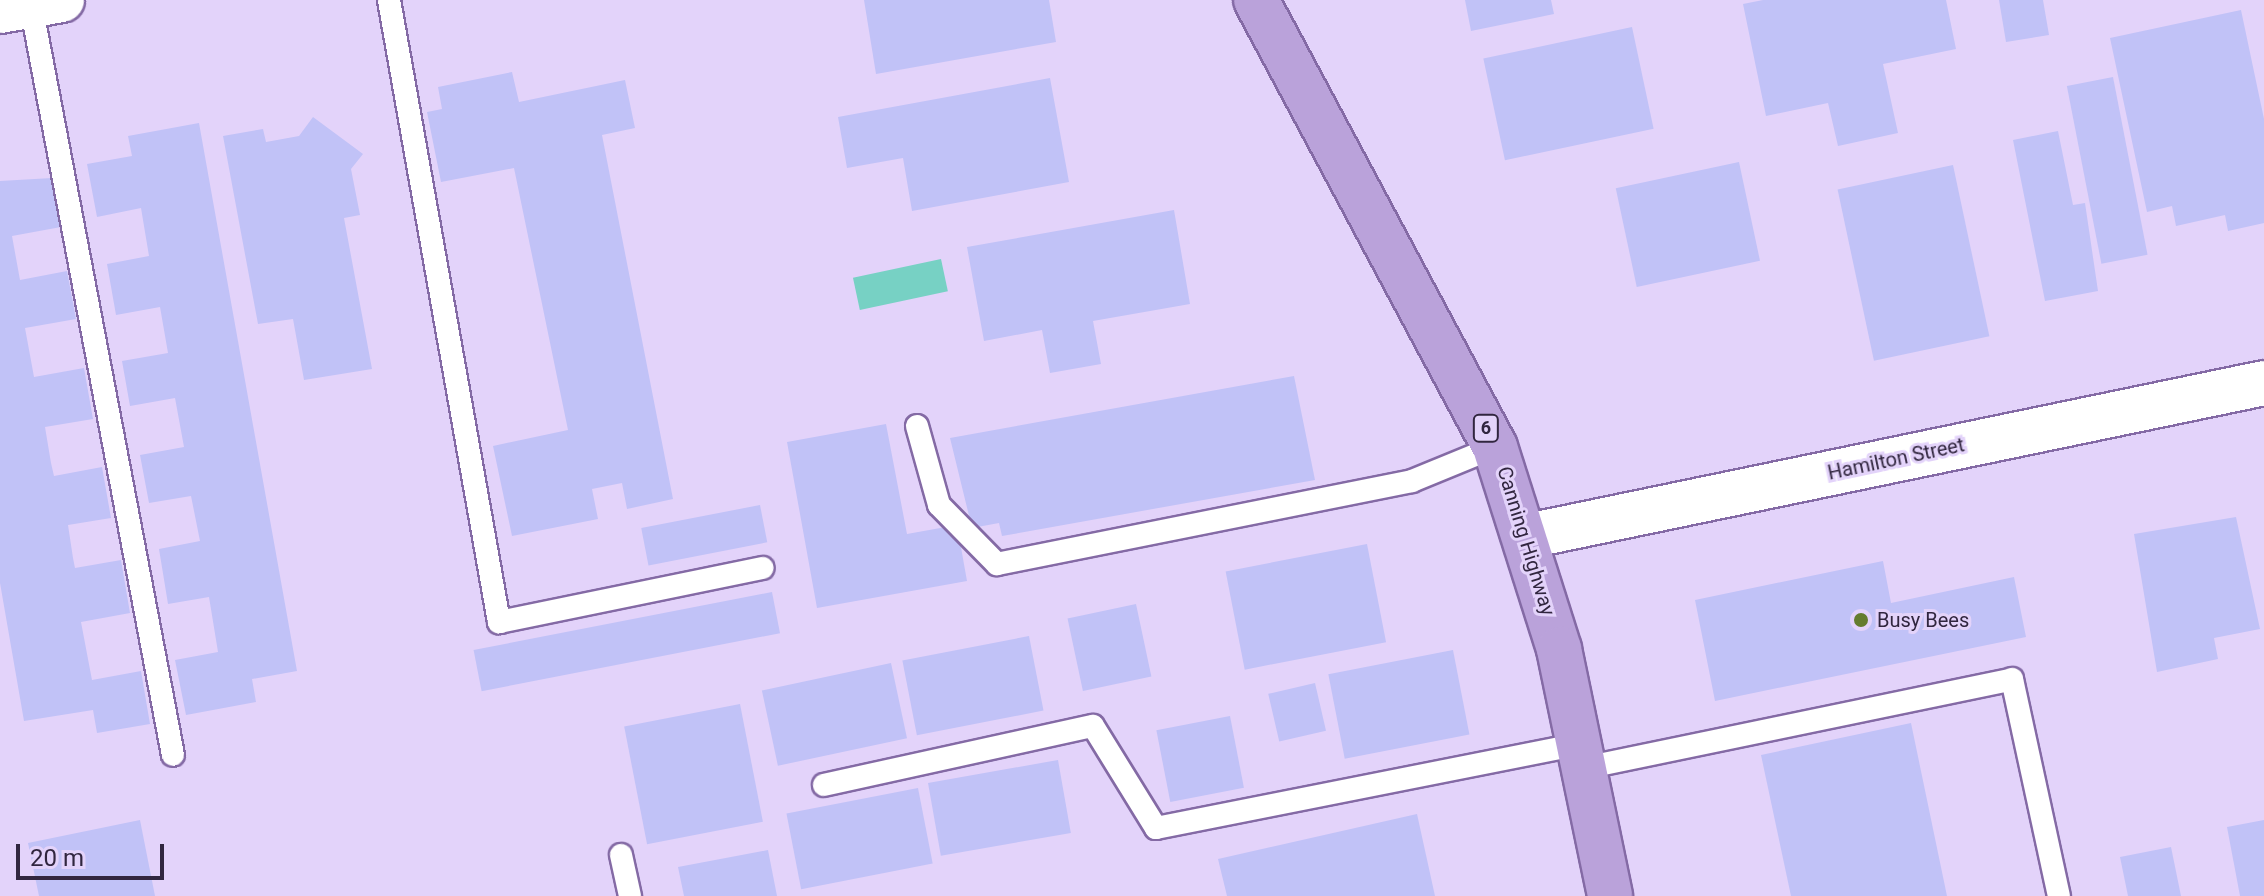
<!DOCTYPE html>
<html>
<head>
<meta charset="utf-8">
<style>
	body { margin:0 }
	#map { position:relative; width:2264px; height:896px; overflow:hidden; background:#e3d3fa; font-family:Roboto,sans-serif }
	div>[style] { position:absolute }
	.water>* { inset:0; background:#77d1c4; transform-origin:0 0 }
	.building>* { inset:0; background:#c1c2f7; transform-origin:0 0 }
	.roads { filter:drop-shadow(2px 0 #846aa5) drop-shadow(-2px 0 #846aa5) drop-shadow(0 2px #846aa5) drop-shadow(0 -2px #846aa5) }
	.service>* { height:22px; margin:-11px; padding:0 11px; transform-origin:11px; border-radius:11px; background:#fff }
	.minor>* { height:44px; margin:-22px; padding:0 22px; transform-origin:22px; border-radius:22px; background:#fff }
	.trunk>* { height:44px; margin:-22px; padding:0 22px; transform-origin:22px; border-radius:22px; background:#baa2da }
	.dots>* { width:22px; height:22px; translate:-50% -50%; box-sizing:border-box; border:4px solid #e3d3fa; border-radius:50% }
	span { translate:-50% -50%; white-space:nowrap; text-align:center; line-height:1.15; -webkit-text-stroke:6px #e3d3fa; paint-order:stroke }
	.shield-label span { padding:2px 6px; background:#e3d3fa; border:2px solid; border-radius:6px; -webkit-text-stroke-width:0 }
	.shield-label { font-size:18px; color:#31263f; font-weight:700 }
	.street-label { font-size:20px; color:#31263f }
	.poi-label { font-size:20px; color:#31263f }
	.left { translate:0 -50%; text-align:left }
	.scale { position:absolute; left:16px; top:844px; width:148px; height:36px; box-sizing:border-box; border:4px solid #31263f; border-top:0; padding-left:10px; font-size:24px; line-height:28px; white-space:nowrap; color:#31263f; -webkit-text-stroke:6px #e3d3fa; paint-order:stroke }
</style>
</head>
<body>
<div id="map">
	<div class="water">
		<div style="left:941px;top:259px;width:33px;height:90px;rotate:78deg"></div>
	</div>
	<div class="building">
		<div style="clip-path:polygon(864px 0,1049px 0,1056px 42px,876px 74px)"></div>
		<div style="clip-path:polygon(1465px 0,1551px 0,1554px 14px,1471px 31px)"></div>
		<div style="clip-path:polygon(1763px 0,1946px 0,1956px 49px,1883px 64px,1898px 133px,1838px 146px,1828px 103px,1766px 116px,1743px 4px)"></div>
		<div style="clip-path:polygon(1999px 0,2043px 0,2049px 35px,2006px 42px)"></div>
		<div style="clip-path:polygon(2241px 10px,2264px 119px,2264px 223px,2228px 231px,2225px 215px,2176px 226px,2172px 206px,2147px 212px,2110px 38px)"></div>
		<div style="left:1632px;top:27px;width:104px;height:152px;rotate:78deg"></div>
		<div style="clip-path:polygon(512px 72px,519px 102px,625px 80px,635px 128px,602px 135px,673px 499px,627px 509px,622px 483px,592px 489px,598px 519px,512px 536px,493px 446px,568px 430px,514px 168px,441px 182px,427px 112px,442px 109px,438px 87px)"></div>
		<div style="left:2113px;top:77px;width:181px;height:47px;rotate:79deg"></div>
		<div style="clip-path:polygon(1050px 78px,1069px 182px,912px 211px,903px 158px,847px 168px,838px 117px)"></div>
		<div style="clip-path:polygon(313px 117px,363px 154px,351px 169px,360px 215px,344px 218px,372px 369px,304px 380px,293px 319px,258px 324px,223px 136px,263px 129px,266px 142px,299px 136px)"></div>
		<div style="clip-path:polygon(199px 123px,297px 671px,252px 679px,256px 702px,186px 715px,175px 660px,218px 652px,209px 597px,168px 604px,159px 549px,200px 541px,191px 496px,149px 503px,140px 455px,184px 447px,175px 398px,130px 406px,122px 361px,168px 353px,160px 307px,116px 315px,107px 264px,149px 256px,141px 208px,97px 217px,87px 164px,132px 156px,128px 136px)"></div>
		<div style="clip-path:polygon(2058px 131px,2073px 205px,2085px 203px,2098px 291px,2045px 301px,2013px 140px)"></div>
		<div style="left:1739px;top:162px;width:101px;height:126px;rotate:78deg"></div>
		<div style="left:1953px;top:165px;width:175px;height:118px;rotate:78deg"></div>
		<div style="clip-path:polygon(52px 178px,61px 227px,12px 236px,20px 280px,67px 271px,76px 319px,25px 328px,32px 366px,34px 377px,84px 368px,93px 419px,45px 427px,51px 463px,54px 476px,102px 467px,111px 518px,68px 525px,73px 558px,75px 568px,121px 560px,130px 613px,81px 622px,88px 659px,92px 680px,141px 671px,150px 724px,97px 733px,93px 710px,24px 721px,0 583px,0 181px)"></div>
		<div style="clip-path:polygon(1174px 210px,1190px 304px,1093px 321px,1101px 364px,1050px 373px,1042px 330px,984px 341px,967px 247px)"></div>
		<div style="clip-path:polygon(1294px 376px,1315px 480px,1002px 536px,999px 523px,972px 528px,950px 438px)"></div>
		<div style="clip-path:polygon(886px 424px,907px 534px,957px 525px,967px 581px,817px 608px,787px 442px)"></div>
		<div style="left:760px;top:505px;width:38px;height:121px;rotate:79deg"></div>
		<div style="clip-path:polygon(2236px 517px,2260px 629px,2214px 638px,2218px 659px,2157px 672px,2134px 534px)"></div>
		<div style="left:1367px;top:544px;width:100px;height:144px;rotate:79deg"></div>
		<div style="clip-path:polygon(1883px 561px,1891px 603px,2014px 577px,2026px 637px,1715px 701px,1695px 600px)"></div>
		<div style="left:772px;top:592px;width:42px;height:304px;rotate:79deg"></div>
		<div style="left:1136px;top:604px;width:74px;height:70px;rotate:78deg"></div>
		<div style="left:1029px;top:636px;width:76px;height:129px;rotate:79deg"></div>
		<div style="left:1453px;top:650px;width:86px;height:127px;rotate:79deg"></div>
		<div style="left:891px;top:663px;width:77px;height:132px;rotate:78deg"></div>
		<div style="left:1315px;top:683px;width:49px;height:48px;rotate:77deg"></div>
		<div style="left:740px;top:704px;width:120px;height:118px;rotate:79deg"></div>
		<div style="left:1230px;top:716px;width:73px;height:75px;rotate:79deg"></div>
		<div style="clip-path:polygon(1911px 723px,1947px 896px,1791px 896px,1761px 755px)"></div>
		<div style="left:1058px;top:760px;width:74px;height:132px;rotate:80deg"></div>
		<div style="left:918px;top:788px;width:77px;height:134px;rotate:79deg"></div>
		<div style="clip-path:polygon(1417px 814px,1435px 896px,1227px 896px,1218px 859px)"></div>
		<div style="clip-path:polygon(140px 820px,155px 896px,39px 896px,28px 843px)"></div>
		<div style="clip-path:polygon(2264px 820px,2264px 896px,2240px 896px,2227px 827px)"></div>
		<div style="clip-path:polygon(2171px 847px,2181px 896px,2128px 896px,2120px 857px)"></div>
		<div style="clip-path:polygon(768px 850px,777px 896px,684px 896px,678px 867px)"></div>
	</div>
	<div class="roads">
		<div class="service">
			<div style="left:389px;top:0;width:632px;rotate:79.97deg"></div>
			<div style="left:499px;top:622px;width:269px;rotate:-11.6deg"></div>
			<div style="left:31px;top:5px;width:763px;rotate:79.28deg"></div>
			<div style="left:917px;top:426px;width:82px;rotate:74.4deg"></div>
			<div style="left:939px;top:505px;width:83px;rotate:45.5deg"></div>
			<div style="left:997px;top:564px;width:423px;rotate:-11.3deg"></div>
			<div style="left:1412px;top:481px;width:90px;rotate:-22.3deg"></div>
			<div style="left:1584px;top:768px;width:437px;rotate:-11.7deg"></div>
			<div style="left:2012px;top:679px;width:222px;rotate:77.8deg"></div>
			<div style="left:824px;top:785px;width:275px;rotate:-12.4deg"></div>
			<div style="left:1093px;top:726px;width:120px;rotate:58.3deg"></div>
			<div style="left:1156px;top:828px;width:431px;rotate:-11.2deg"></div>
			<div style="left:621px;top:855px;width:42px;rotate:77.6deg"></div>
		</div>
		<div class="minor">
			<div style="left:0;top:11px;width:63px;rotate:-10.1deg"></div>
			<div style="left:1528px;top:536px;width:752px;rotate:-11.74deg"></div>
		</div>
		<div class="trunk">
			<div style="left:1256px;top:0;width:507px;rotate:61.87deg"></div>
			<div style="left:1495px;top:447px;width:212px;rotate:72.4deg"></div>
			<div style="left:1559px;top:649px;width:252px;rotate:78.3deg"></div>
		</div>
	</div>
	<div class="dots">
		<div style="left:1861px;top:620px;background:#657c2e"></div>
	</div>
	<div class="shield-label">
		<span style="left:1486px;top:428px">6</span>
	</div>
	<div class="street-label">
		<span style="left:1896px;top:459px;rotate:-12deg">Hamilton Street</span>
		<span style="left:1526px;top:541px;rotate:73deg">Canning Highway</span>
	</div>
	<div class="poi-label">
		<span class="left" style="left:1877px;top:620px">Busy Bees</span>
	</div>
	<div class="scale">20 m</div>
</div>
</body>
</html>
